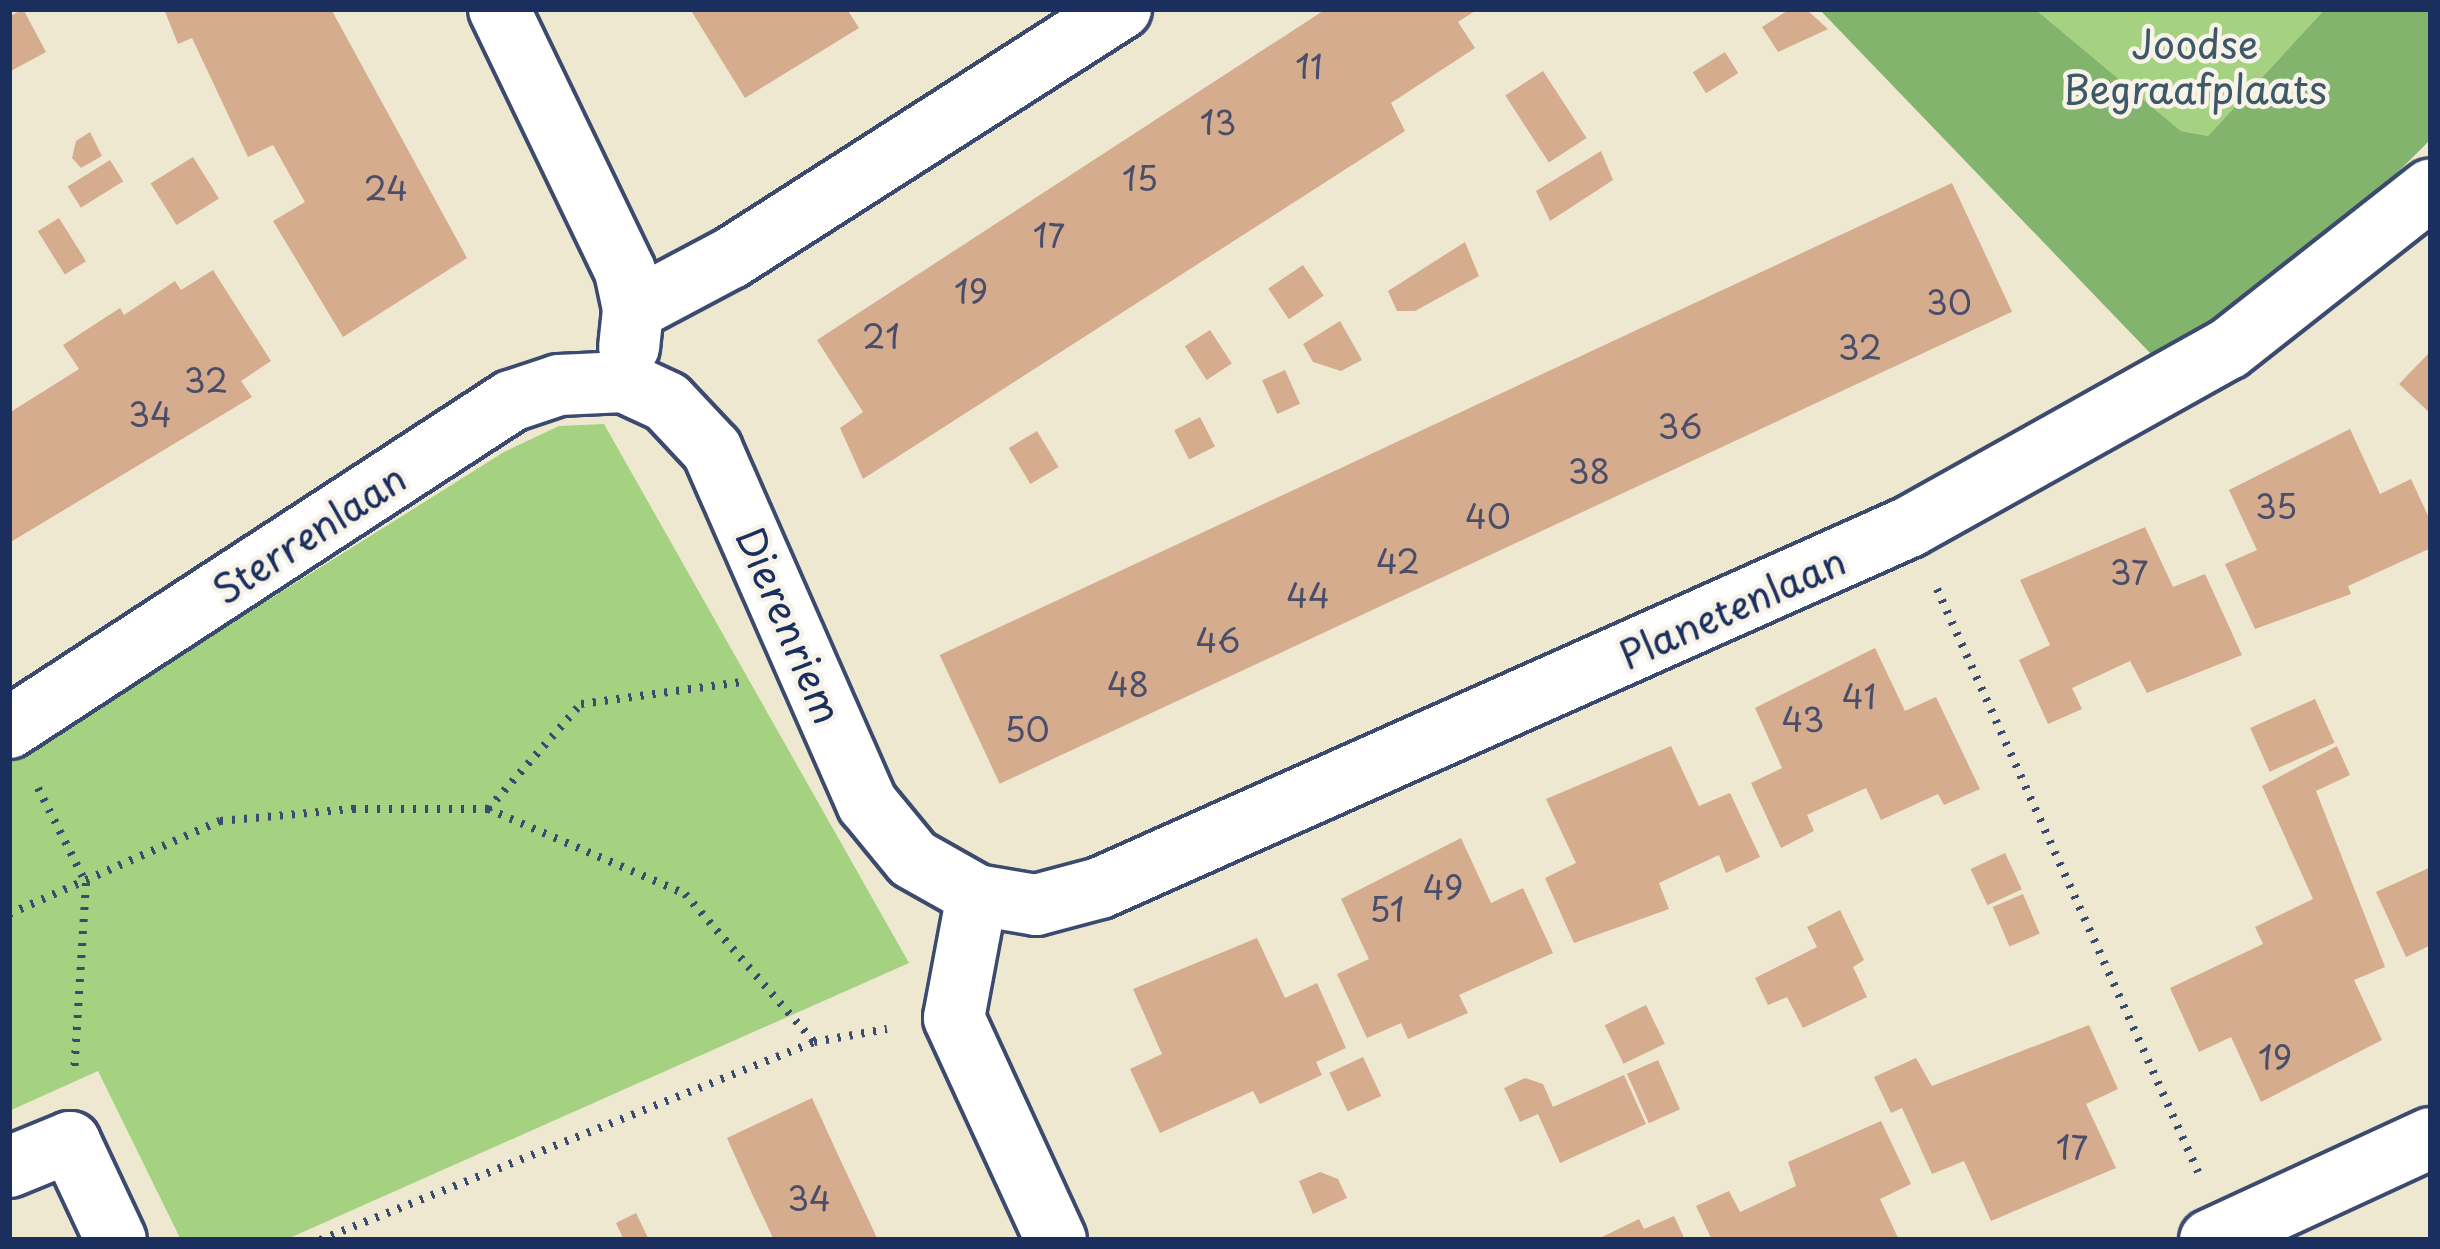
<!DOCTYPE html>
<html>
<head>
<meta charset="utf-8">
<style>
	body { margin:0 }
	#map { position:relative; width:2440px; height:1249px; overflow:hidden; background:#eee8d0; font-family:"Playpen Sans",sans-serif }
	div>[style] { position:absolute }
	.green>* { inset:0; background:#a4d280 }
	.forest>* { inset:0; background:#83b46e }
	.building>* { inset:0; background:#d5ad8e; transform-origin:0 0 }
	.path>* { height:8px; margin-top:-4px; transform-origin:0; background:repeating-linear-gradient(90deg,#3b4b6f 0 3px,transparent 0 12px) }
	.roads { filter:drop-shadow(3px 0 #3b4b6f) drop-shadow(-3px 0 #3b4b6f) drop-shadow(0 3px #3b4b6f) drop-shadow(0 -3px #3b4b6f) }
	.street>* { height:60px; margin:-30px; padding:0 30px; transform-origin:30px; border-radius:30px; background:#fff }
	span { translate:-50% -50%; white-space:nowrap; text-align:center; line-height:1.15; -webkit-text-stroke:9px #f7f3e8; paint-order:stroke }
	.number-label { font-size:33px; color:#4a4e6a }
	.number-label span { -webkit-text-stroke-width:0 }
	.park-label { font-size:39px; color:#3d5866 }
	.street-label { font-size:39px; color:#1b2f5e }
	.frame { position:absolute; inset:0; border:12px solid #1b2f5e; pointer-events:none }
</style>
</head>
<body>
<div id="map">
	<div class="green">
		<div style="clip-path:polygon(2035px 9px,2325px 9px,2208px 136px,2181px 131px)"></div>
		<div style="clip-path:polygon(604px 424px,909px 963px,285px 1240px,181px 1240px,98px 1071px,9px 1111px,9px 763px,504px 452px,559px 426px)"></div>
	</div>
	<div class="forest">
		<div style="clip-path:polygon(1819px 9px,2035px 9px,2181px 131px,2208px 136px,2325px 9px,2431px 9px,2431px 139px,2352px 218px,2238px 306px,2152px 355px)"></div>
	</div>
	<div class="building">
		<div style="clip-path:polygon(23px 9px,46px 52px,9px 72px,9px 17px)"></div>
		<div style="clip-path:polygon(164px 9px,331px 9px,467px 258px,343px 337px,273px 221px,305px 202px,273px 145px,248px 157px,192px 38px,178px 44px)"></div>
		<div style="clip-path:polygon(690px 9px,847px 9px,859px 28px,745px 98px)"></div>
		<div style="clip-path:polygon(1326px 9px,1478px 9px,1458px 22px,1475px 48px,1391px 103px,1405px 131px,863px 479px,840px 428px,863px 412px,817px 340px)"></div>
		<div style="clip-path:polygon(1790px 9px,1806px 9px,1828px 29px,1778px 52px,1762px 27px)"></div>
		<div style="left:1725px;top:52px;width:25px;height:38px;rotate:58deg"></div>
		<div style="left:1543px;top:71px;width:80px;height:45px;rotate:57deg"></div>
		<div style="clip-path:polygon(90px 132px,102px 156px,81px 168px,72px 158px,76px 141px)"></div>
		<div style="clip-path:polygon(1601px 151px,1613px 180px,1550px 221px,1536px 191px)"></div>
		<div style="left:193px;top:157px;width:49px;height:50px;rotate:58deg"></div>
		<div style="left:110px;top:160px;width:25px;height:50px;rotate:58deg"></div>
		<div style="left:1952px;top:183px;width:142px;height:1117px;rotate:65deg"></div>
		<div style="left:59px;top:218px;width:51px;height:25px;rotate:58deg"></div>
		<div style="clip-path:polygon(1465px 242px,1479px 276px,1415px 311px,1397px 311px,1388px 291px)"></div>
		<div style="left:1303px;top:265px;width:37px;height:42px;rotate:56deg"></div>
		<div style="clip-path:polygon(213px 270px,271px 361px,241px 381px,252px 397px,9px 543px,9px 413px,79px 369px,63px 345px,120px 308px,124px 315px,175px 281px,181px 290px)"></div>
		<div style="clip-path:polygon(1340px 321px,1362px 360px,1341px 371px,1313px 362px,1303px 344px)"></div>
		<div style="left:1210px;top:330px;width:40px;height:30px;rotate:57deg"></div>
		<div style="clip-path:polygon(2431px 351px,2431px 414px,2399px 384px)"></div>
		<div style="left:1285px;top:370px;width:37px;height:25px;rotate:66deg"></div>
		<div style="left:1200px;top:417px;width:33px;height:29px;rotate:63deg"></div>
		<div style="clip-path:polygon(2350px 429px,2380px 494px,2411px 479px,2431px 522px,2431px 548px,2348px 586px,2351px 594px,2255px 629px,2225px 564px,2257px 550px,2229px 490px)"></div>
		<div style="left:1037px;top:431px;width:42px;height:33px;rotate:59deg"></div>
		<div style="clip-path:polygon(2145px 527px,2173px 587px,2205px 574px,2242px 655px,2147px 693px,2130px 661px,2072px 688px,2082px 709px,2048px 724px,2019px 660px,2050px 645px,2020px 580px)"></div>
		<div style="clip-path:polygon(1875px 648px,1905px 711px,1936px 697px,1980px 789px,1944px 805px,1938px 794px,1881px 820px,1866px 788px,1807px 815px,1814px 831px,1781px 848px,1751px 783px,1782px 768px,1755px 708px)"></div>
		<div style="left:2315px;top:699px;width:48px;height:71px;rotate:66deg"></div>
		<div style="clip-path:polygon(1671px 746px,1699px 806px,1730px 793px,1760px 857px,1726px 873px,1719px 855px,1659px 883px,1669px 909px,1574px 943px,1545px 878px,1576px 863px,1546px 799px)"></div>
		<div style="clip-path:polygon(2337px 746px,2350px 775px,2316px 791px,2385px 967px,2354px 980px,2382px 1040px,2261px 1102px,2231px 1037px,2199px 1052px,2170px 988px,2263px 944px,2255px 927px,2313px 899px,2262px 786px)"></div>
		<div style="clip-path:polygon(1461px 838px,1491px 903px,1523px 888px,1553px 953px,1459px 995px,1468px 1013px,1408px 1039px,1401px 1023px,1367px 1038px,1337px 974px,1369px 959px,1341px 899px)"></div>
		<div style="left:2005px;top:853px;width:40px;height:38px;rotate:65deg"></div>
		<div style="clip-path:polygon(2431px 867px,2431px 945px,2406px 957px,2376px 892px)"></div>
		<div style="left:2023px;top:894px;width:43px;height:33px;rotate:67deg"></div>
		<div style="clip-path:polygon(1840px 910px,1864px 960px,1853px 967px,1867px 997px,1803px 1028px,1787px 997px,1768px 1005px,1755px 978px,1817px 947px,1807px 927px)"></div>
		<div style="clip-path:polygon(1257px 938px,1285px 998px,1317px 983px,1346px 1048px,1316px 1062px,1322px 1075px,1260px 1104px,1253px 1091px,1160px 1133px,1130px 1069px,1162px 1054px,1133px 989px)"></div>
		<div style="left:1646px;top:1005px;width:43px;height:46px;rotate:64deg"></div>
		<div style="clip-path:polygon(2089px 1025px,2118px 1089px,2086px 1104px,2116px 1168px,1991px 1221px,1964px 1161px,1932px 1174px,1902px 1108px,1891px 1113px,1874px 1077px,1916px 1058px,1932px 1086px)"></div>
		<div style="left:1363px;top:1057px;width:43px;height:37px;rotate:65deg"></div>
		<div style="left:1658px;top:1060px;width:54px;height:34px;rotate:66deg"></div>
		<div style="clip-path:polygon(1624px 1075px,1646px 1124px,1560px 1163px,1538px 1114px,1520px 1122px,1504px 1088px,1525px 1078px,1543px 1084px,1553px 1107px)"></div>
		<div style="clip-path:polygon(812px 1098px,839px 1157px,878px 1240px,774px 1240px,753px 1196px,727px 1138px)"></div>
		<div style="clip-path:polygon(1881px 1121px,1911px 1184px,1880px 1199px,1899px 1240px,1712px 1240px,1696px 1206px,1729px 1191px,1740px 1212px,1796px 1186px,1788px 1162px)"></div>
		<div style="clip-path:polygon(1320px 1172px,1338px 1179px,1347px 1198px,1313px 1214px,1299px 1181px)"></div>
		<div style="clip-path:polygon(636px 1213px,649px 1240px,624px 1240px,616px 1223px)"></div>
		<div style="clip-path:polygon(1674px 1216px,1685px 1240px,1596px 1240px,1639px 1219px,1644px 1229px)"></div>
	</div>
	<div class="path">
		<div style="left:1937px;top:589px;width:639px;rotate:65.88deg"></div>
		<div style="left:38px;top:788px;width:106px;rotate:63.2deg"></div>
		<div style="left:86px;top:883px;width:190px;rotate:93.6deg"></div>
		<div style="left:488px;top:809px;width:215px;rotate:23.3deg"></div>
		<div style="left:685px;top:894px;width:196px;rotate:48.9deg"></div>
		<div style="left:814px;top:1042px;width:74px;rotate:-10.1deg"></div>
		<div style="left:9px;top:914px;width:231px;rotate:-23.8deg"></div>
		<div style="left:220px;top:821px;width:134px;rotate:-5.2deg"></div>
		<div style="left:353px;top:809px;width:135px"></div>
		<div style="left:488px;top:809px;width:140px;rotate:-48.5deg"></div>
		<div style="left:581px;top:704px;width:162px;rotate:-7.8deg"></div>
		<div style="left:320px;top:1240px;width:532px;rotate:-21.84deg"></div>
	</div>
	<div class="roads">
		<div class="street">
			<div style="left:499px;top:9px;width:291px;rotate:64.3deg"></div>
			<div style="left:625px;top:271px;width:40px;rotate:78deg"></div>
			<div style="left:633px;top:310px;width:37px;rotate:96deg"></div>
			<div style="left:633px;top:310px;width:111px;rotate:-28deg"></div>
			<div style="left:731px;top:258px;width:463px;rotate:-32.6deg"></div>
			<div style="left:9px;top:728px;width:599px;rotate:-33.08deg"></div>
			<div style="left:511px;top:401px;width:51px;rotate:-18.4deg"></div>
			<div style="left:559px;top:385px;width:65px;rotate:-2.6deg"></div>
			<div style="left:624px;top:382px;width:47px;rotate:24.9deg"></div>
			<div style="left:667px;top:402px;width:66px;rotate:46.8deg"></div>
			<div style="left:712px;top:450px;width:386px;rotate:66.3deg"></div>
			<div style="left:867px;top:803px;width:72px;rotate:50.6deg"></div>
			<div style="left:913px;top:859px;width:73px;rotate:29.4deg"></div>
			<div style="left:977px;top:895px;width:60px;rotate:9.6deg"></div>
			<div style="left:1036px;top:905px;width:66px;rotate:-14.9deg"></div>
			<div style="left:1100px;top:888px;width:886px;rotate:-24.05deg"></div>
			<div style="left:1909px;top:527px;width:365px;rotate:-29.2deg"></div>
			<div style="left:2228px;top:349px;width:258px;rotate:-38.2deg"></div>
			<div style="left:977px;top:895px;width:125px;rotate:100.6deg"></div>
			<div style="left:954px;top:1018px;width:244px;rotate:65.3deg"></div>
			<div style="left:9px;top:1167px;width:66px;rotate:-22.3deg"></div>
			<div style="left:70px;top:1142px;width:108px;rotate:64.9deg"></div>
			<div style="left:2210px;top:1240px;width:243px;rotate:-24.8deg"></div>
		</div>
	</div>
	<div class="number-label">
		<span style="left:1309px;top:66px">11</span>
		<span style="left:1218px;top:122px">13</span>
		<span style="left:1140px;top:178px">15</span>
		<span style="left:386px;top:188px">24</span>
		<span style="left:1049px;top:235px">17</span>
		<span style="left:971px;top:291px">19</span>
		<span style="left:1949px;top:302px">30</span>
		<span style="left:881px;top:336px">21</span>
		<span style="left:1860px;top:347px">32</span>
		<span style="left:206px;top:380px">32</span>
		<span style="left:150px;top:414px">34</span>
		<span style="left:1680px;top:426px">36</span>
		<span style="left:1589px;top:471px">38</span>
		<span style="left:2276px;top:506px">35</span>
		<span style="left:1488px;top:516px">40</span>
		<span style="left:1398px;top:561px">42</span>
		<span style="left:2129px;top:572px">37</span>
		<span style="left:1308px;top:595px">44</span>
		<span style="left:1218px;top:640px">46</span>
		<span style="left:1128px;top:684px">48</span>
		<span style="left:1859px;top:696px">41</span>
		<span style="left:1803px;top:719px">43</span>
		<span style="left:1027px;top:729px">50</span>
		<span style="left:1443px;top:887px">49</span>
		<span style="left:1387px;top:909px">51</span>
		<span style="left:2275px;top:1057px">19</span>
		<span style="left:2072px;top:1147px">17</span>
		<span style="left:809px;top:1198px">34</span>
	</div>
	<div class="park-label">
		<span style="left:2195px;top:66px">Joodse<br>Begraafplaats</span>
	</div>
	<div class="street-label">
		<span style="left:309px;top:533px;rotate:-33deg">Sterrenlaan</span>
		<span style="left:1732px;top:607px;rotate:-24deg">Planetenlaan</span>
		<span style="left:790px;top:625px;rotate:67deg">Dierenriem</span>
	</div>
	<div class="frame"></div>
</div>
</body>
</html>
